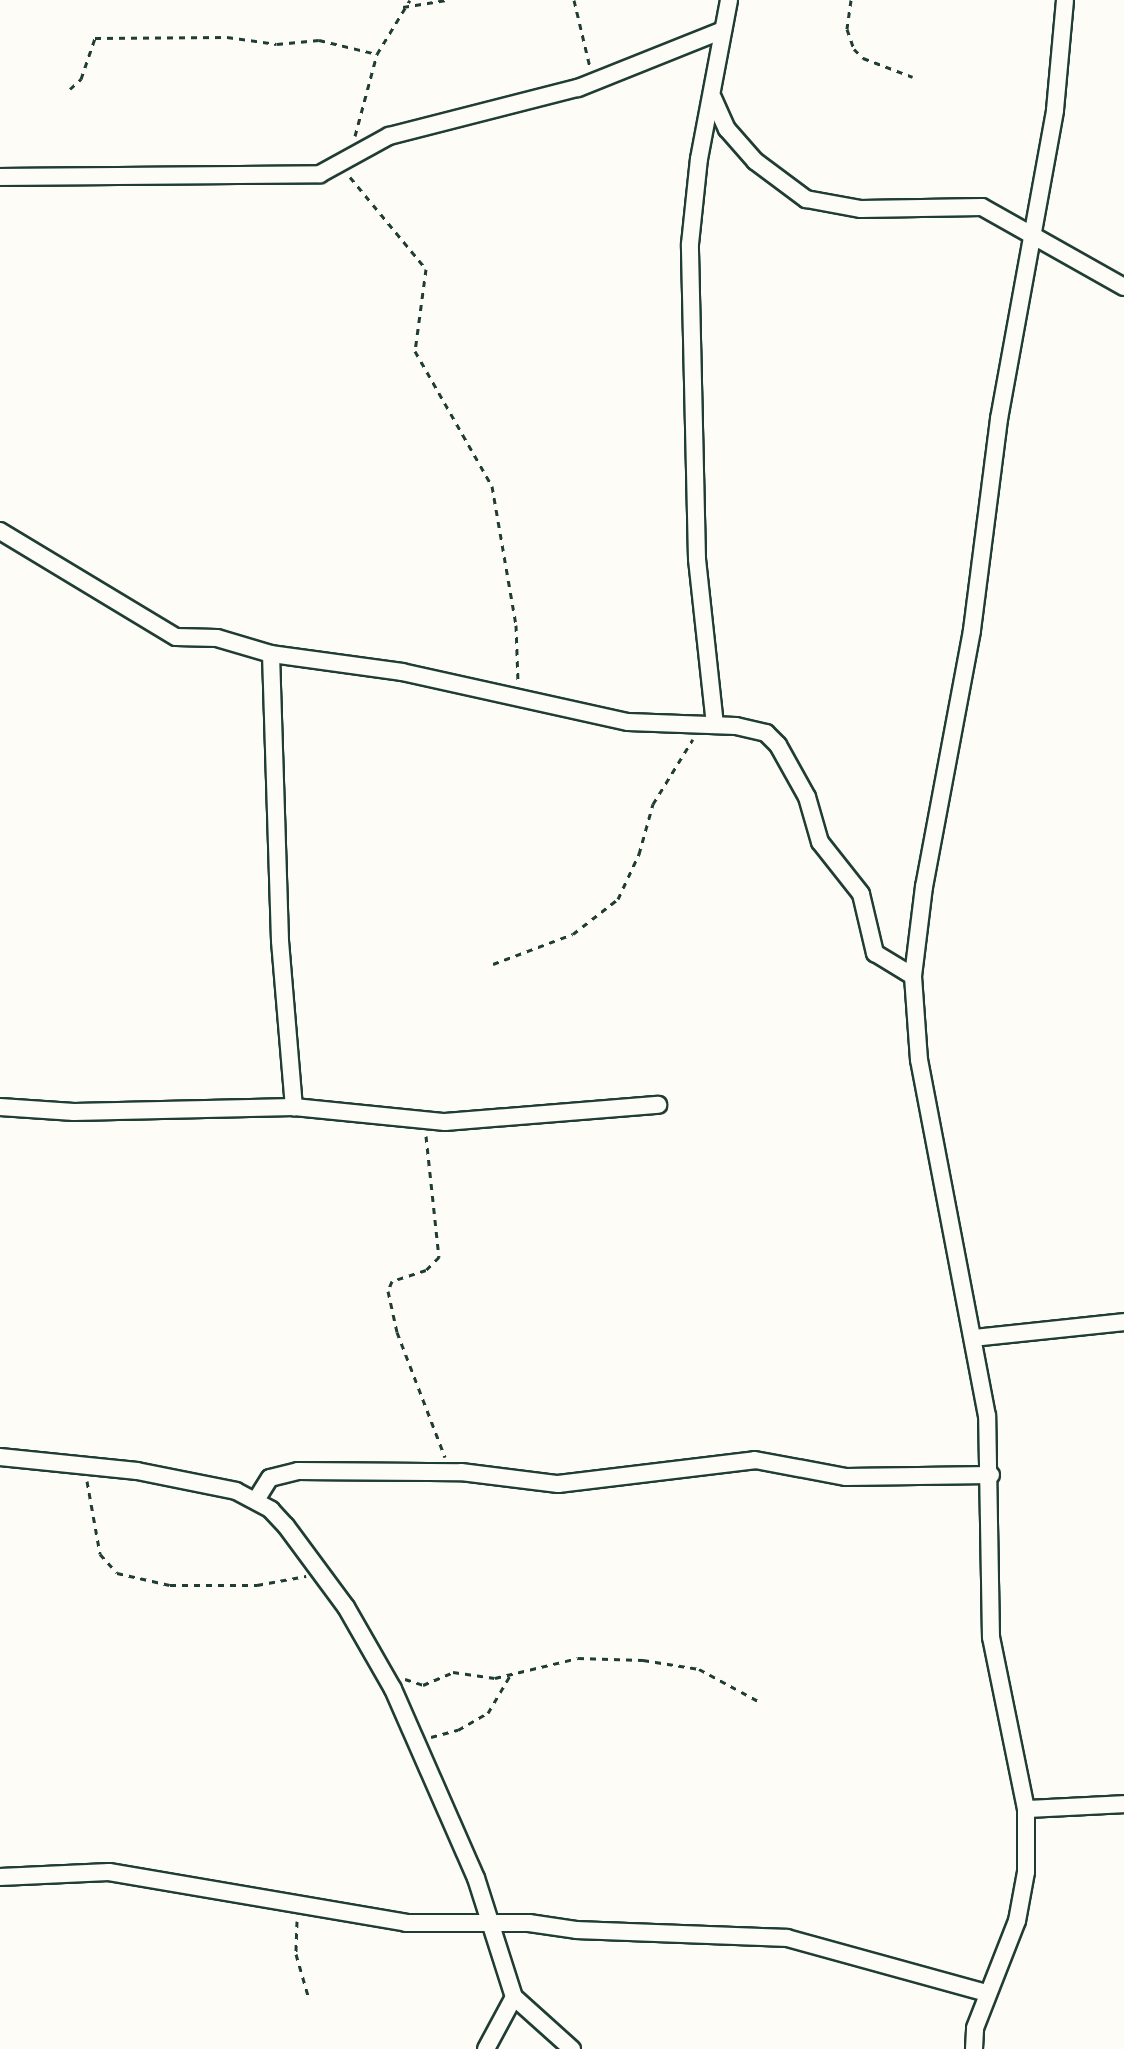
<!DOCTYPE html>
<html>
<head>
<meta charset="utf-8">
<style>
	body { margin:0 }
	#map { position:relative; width:1124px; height:2049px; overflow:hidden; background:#fdfcf7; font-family:Sriracha,sans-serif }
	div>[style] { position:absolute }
	.path>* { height:3px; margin-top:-1.5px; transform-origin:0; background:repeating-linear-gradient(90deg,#1f3d34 0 6px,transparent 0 12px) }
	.roads { filter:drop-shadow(2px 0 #1f3d34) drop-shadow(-2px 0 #1f3d34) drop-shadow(0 2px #1f3d34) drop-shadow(0 -2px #1f3d34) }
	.street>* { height:16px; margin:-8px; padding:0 8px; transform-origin:8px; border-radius:8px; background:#fdfcf7 }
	span { translate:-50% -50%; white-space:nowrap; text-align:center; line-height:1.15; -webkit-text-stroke:6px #fdfcf7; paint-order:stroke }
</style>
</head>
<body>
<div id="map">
	<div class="path">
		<div style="left:574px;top:0;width:69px;rotate:76.6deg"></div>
		<div style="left:851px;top:0;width:29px;rotate:98deg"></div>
		<div style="left:847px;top:29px;width:21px;rotate:71deg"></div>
		<div style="left:854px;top:49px;width:13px;rotate:45deg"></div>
		<div style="left:863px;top:58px;width:53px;rotate:20.8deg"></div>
		<div style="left:403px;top:7px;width:44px;rotate:-9.2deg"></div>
		<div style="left:70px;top:89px;width:15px;rotate:-42deg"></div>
		<div style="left:81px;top:79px;width:43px;rotate:-71.1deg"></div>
		<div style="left:95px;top:38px;width:132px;rotate:-0.4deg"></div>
		<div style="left:227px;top:37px;width:50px;rotate:8deg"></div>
		<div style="left:277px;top:44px;width:42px;rotate:-5.4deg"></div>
		<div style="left:319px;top:40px;width:60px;rotate:13.6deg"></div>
		<div style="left:355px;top:136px;width:85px;rotate:-75deg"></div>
		<div style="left:377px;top:54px;width:63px;rotate:-58.6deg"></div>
		<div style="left:350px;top:177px;width:119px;rotate:50.4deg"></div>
		<div style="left:426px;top:269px;width:83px;rotate:97.6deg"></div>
		<div style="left:415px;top:351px;width:155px;rotate:60.3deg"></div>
		<div style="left:492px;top:486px;width:141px;rotate:80.2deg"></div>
		<div style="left:516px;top:625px;width:56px;rotate:88deg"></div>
		<div style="left:493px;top:964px;width:85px;rotate:-20.6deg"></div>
		<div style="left:573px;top:934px;width:57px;rotate:-37.9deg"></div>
		<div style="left:618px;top:899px;width:50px;rotate:-65deg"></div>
		<div style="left:639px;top:854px;width:52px;rotate:-74.4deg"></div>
		<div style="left:653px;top:804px;width:76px;rotate:-58.4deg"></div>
		<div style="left:426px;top:1136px;width:122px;rotate:83.9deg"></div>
		<div style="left:439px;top:1257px;width:18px;rotate:135deg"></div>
		<div style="left:426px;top:1270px;width:36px;rotate:162deg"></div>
		<div style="left:392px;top:1281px;width:11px;rotate:112deg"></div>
		<div style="left:388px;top:1291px;width:42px;rotate:77.6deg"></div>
		<div style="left:397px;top:1332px;width:134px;rotate:69deg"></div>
		<div style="left:87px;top:1481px;width:74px;rotate:79.9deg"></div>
		<div style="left:100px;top:1554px;width:25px;rotate:48deg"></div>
		<div style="left:117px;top:1573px;width:54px;rotate:12.8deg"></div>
		<div style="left:170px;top:1585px;width:87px"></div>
		<div style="left:257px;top:1585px;width:50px;rotate:-10.4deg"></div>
		<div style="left:405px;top:1679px;width:19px;rotate:18deg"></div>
		<div style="left:423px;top:1685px;width:33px;rotate:-23deg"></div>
		<div style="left:453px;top:1672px;width:42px;rotate:8.1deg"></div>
		<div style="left:495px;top:1678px;width:85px;rotate:-13.5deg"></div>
		<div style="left:578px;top:1658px;width:65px;rotate:1.8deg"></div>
		<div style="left:643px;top:1660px;width:57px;rotate:9.1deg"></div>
		<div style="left:699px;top:1669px;width:69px;rotate:28.4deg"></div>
		<div style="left:431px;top:1737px;width:28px;rotate:-15deg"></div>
		<div style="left:458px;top:1730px;width:34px;rotate:-30deg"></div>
		<div style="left:488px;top:1713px;width:45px;rotate:-59.5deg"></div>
		<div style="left:297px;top:1921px;width:33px;rotate:92deg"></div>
		<div style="left:296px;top:1954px;width:47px;rotate:73.9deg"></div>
	</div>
	<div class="roads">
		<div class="street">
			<div style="left:713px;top:98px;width:34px;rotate:66deg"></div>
			<div style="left:727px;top:129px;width:43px;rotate:48.8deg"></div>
			<div style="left:755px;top:161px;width:64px;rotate:36.7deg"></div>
			<div style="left:806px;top:199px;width:56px;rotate:10.3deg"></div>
			<div style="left:861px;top:209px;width:121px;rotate:-0.9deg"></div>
			<div style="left:982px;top:207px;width:163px;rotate:29.4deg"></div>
			<div style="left:0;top:177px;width:320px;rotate:-0.5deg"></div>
			<div style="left:320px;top:174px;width:79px;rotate:-28.8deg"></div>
			<div style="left:389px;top:136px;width:195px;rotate:-14.3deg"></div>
			<div style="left:578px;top:88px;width:156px;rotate:-21.8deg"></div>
			<div style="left:0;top:531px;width:205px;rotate:31.1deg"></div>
			<div style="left:176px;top:637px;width:41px;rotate:1.4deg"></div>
			<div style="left:217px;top:638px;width:56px;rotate:16.5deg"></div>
			<div style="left:271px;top:654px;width:132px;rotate:7.8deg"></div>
			<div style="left:402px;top:672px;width:231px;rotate:12.5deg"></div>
			<div style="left:628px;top:722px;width:108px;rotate:2.1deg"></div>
			<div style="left:736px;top:726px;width:31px;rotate:13deg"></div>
			<div style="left:766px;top:733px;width:17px;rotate:45deg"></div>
			<div style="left:778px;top:745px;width:60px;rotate:60.9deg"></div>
			<div style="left:807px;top:797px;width:47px;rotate:73.9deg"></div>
			<div style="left:820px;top:842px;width:66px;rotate:51.7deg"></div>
			<div style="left:861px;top:894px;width:61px;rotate:76.7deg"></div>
			<div style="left:875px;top:953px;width:44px;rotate:31.2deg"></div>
			<div style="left:271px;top:654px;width:287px;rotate:88.2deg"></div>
			<div style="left:280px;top:941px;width:167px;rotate:85.2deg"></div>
			<div style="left:715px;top:725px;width:167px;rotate:-96.2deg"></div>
			<div style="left:697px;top:559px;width:315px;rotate:-91.3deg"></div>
			<div style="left:690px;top:244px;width:85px;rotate:-84deg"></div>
			<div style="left:699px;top:159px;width:162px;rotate:-79.3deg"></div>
			<div style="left:0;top:1107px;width:74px;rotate:3.9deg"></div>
			<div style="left:74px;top:1112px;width:220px;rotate:-1.3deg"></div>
			<div style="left:294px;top:1107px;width:152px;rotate:5.7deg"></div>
			<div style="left:445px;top:1122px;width:214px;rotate:-4.6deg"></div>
			<div style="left:973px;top:1338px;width:152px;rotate:-6deg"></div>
			<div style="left:0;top:1457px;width:138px;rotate:5.8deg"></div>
			<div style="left:137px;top:1471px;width:101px;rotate:11.4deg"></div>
			<div style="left:236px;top:1491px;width:40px;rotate:28deg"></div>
			<div style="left:271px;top:1510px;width:22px;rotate:47deg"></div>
			<div style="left:286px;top:1526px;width:101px;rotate:53.5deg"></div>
			<div style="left:346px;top:1607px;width:95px;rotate:60.2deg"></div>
			<div style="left:393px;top:1689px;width:206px;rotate:66.3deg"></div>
			<div style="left:476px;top:1878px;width:125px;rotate:72.3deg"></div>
			<div style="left:514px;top:1997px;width:78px;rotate:41.9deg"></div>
			<div style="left:256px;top:1500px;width:26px;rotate:-58deg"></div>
			<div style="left:270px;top:1478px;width:29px;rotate:-14deg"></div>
			<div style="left:298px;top:1471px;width:163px;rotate:0.4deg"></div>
			<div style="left:461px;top:1472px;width:98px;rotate:7.1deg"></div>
			<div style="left:558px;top:1484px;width:198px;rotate:-6.9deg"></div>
			<div style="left:755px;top:1460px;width:93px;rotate:10.6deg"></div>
			<div style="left:846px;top:1477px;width:145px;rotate:-0.8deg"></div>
			<div style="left:1026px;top:1809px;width:98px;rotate:-2.9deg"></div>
			<div style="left:0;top:1877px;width:109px;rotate:-2.6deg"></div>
			<div style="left:109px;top:1872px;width:301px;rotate:9.7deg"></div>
			<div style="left:406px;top:1923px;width:123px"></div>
			<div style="left:529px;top:1923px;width:49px;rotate:8.3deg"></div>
			<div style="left:577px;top:1930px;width:210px;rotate:2.2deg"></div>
			<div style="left:787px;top:1938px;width:207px;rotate:15.4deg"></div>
			<div style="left:486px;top:2049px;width:59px;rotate:-61.7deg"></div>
			<div style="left:974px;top:2049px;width:21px;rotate:-87deg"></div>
			<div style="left:975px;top:2028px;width:115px;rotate:-68.6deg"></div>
			<div style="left:1017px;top:1921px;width:50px;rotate:-79.6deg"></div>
			<div style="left:1026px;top:1872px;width:63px;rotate:-90deg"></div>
			<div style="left:1026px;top:1809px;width:176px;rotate:-101.5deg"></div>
			<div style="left:991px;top:1637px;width:221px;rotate:-91deg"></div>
			<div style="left:987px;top:1416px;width:362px;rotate:-100.8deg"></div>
			<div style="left:919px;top:1060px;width:84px;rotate:-94.1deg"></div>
			<div style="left:913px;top:976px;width:90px;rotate:-83deg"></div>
			<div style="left:924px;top:887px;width:261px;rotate:-79.4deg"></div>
			<div style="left:972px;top:630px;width:213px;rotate:-82.7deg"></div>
			<div style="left:999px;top:419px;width:314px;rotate:-79.7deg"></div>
			<div style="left:1055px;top:110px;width:110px;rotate:-84.8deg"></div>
		</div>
	</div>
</div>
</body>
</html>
